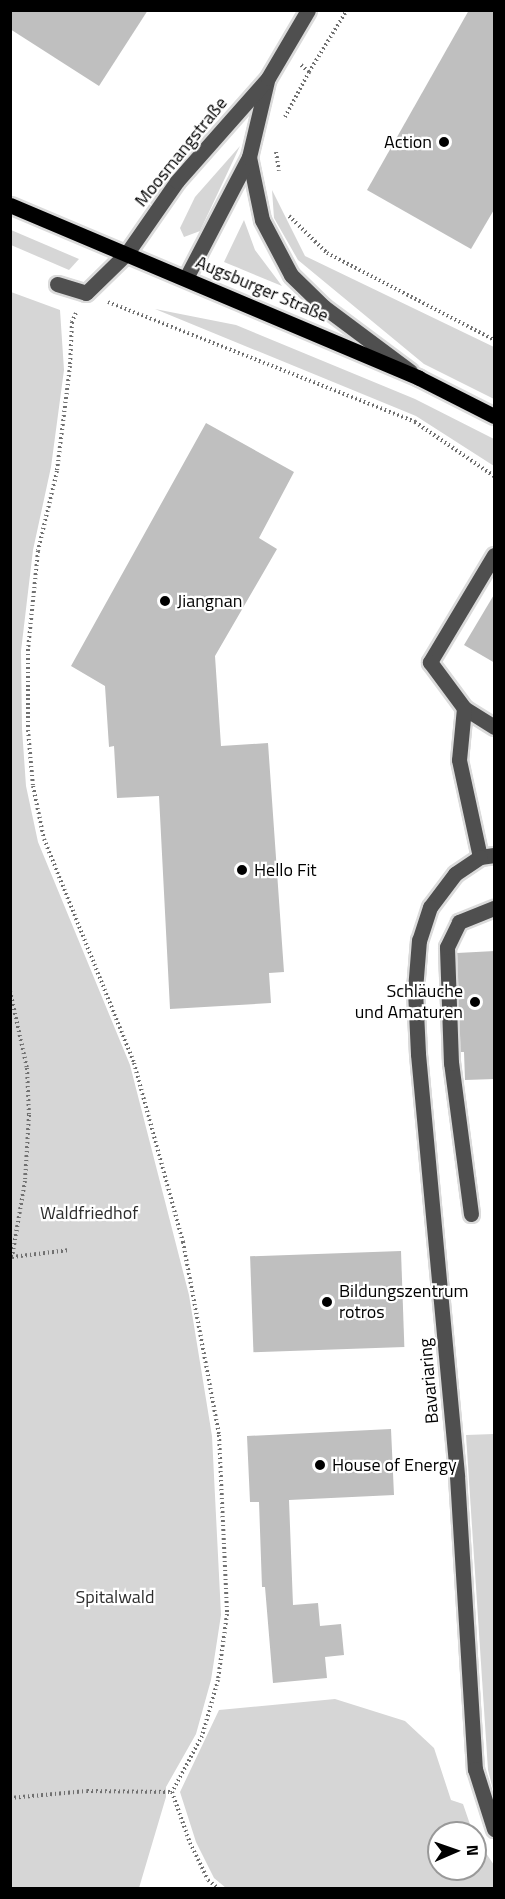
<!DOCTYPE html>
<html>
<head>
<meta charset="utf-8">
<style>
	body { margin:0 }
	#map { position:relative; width:505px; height:1899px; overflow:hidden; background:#fff; font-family:"Titillium Web",sans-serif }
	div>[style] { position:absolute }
	.green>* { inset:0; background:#d6d6d6 }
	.building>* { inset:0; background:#bfbfbf; transform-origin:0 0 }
	.path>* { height:4px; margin-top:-2px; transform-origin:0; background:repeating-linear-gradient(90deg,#717171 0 1.5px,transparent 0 4.5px) }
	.roads { filter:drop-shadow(2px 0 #dbdbdb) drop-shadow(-2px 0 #dbdbdb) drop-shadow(0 2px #dbdbdb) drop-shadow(0 -2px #dbdbdb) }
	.minor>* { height:15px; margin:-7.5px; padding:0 7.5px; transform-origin:7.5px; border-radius:7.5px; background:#4f4f4f }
	.major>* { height:15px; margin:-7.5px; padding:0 7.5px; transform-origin:7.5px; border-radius:7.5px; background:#000 }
	.dots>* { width:16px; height:16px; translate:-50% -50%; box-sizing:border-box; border:3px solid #fff; border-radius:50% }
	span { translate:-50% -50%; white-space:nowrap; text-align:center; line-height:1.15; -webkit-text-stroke:4.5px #fff; paint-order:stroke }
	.poi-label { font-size:18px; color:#000 }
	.right { translate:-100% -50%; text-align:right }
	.left { translate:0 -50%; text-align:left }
	.street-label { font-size:18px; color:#000 }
	.park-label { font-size:18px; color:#2d2d2d }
	.frame { position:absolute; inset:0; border:12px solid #000; pointer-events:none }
	.north { position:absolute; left:427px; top:1821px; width:60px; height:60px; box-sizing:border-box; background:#fff; border:2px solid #999; border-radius:50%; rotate:88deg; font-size:16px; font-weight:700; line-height:24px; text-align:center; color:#000 }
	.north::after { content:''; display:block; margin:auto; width:21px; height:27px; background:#000; clip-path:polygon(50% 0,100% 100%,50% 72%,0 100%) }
</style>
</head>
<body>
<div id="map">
	<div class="green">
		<div style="clip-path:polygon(240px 146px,200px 231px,184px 237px,180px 228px,195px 197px)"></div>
		<div style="clip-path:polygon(272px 190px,305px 256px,494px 347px,494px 399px,424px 364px,298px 260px,274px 218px)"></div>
		<div style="clip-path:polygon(244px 220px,255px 250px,282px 286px,224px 262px)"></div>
		<div style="clip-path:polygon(11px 230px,79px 259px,69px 270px,11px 245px)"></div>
		<div style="clip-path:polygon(11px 292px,60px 310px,64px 370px,51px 467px,33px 550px,21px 651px,22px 729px,26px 786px,38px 842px,130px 1065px,189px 1295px,212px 1436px,221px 1615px,211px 1680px,196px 1734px,166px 1787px,166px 1797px,139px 1888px,11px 1888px)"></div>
		<div style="clip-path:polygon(155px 309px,236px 325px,415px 399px,494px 439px,494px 466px,416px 416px)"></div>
		<div style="clip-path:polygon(494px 1434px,494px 1794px,488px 1770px,466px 1435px)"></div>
		<div style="clip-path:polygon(335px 1699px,405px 1721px,434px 1748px,451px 1800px,463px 1804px,473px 1833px,439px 1833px,439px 1869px,475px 1869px,475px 1837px,494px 1865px,494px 1888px,226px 1888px,214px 1878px,196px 1842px,180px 1792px,219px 1710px)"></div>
	</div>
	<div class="building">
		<div style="clip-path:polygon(10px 10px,148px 10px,99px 86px,10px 29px)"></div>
		<div style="clip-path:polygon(469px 10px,495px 10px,495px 208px,471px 249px,367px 190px)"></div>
		<div style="clip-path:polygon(206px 423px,294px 472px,259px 538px,277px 549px,215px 656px,221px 746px,268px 743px,284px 972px,269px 973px,271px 1003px,170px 1009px,159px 796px,117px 798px,114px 746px,109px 747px,105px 686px,71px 666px)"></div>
		<div style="clip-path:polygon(495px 593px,495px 663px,464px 645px)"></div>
		<div style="clip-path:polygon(495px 951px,495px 1079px,465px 1080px,464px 1052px,460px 1052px,457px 953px)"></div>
		<div style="left:401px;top:1251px;width:96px;height:151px;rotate:88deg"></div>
		<div style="clip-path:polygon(391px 1429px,394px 1495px,289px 1500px,293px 1605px,318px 1603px,320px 1626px,341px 1624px,344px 1655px,325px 1657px,327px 1678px,273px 1683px,265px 1587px,262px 1587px,259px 1502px,250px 1502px,247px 1436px)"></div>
	</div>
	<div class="path">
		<div style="left:309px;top:72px;width:73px;rotate:-58.5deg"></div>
		<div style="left:285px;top:117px;width:51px;rotate:-61.9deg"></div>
		<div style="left:309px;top:72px;width:11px;rotate:-139deg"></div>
		<div style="left:276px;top:152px;width:19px;rotate:81deg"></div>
		<div style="left:289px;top:216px;width:53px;rotate:44.2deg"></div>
		<div style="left:327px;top:253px;width:188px;rotate:27.5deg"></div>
		<div style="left:108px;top:302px;width:330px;rotate:21.3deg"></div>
		<div style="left:415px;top:422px;width:96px;rotate:34.4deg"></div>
		<div style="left:76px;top:313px;width:10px;rotate:114deg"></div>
		<div style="left:72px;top:322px;width:44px;rotate:92.6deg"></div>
		<div style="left:70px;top:366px;width:106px;rotate:97.1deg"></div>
		<div style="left:57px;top:471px;width:82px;rotate:103.4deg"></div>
		<div style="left:38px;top:551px;width:99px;rotate:95.8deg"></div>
		<div style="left:28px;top:649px;width:81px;rotate:90deg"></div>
		<div style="left:28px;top:730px;width:56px;rotate:84.9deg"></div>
		<div style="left:33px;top:786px;width:54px;rotate:78.3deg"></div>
		<div style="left:44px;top:839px;width:241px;rotate:68.1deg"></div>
		<div style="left:134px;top:1063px;width:186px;rotate:74.7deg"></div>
		<div style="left:183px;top:1242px;width:196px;rotate:79.4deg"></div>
		<div style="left:219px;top:1435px;width:179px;rotate:87.4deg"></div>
		<div style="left:227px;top:1614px;width:67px;rotate:97.8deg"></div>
		<div style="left:218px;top:1680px;width:58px;rotate:105.9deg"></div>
		<div style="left:202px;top:1736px;width:64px;rotate:118.2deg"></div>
		<div style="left:172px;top:1792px;width:54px;rotate:70.6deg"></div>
		<div style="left:190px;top:1843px;width:41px;rotate:64.1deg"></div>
		<div style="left:208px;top:1880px;width:13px;rotate:39deg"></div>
		<div style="left:10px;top:991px;width:79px;rotate:77.6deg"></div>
		<div style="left:27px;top:1068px;width:47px;rotate:87.6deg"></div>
		<div style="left:29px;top:1115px;width:66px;rotate:93.5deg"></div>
		<div style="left:25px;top:1181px;width:77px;rotate:99.7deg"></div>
		<div style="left:12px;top:1257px;width:58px;rotate:-6.9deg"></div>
		<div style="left:10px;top:1798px;width:77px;rotate:-5.2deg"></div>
		<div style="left:87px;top:1791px;width:85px;rotate:0.7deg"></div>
	</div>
	<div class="roads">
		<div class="minor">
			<div style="left:249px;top:157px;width:64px;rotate:78.3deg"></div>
			<div style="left:262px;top:220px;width:62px;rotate:62.2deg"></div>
			<div style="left:291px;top:275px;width:46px;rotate:44.1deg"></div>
			<div style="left:324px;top:307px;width:107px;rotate:36.7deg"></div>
			<div style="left:186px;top:278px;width:136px;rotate:-62.5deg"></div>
			<div style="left:249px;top:157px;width:78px;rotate:-76.7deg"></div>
			<div style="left:57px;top:284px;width:30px;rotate:17deg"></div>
			<div style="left:86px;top:293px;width:57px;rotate:-44.3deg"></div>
			<div style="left:127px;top:253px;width:88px;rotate:-55.2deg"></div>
			<div style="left:177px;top:181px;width:137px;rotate:-48.5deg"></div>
			<div style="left:268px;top:78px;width:79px;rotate:-59.5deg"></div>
			<div style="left:494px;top:555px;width:125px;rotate:120.9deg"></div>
			<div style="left:430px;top:662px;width:57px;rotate:53.5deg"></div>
			<div style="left:464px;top:708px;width:36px;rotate:32deg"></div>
			<div style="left:464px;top:708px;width:52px;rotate:95.5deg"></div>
			<div style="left:459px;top:760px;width:99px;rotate:77.8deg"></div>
			<div style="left:494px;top:855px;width:14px;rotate:172deg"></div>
			<div style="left:480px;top:857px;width:30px;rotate:146deg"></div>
			<div style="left:455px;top:874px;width:41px;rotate:127.1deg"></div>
			<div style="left:430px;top:907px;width:35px;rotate:108deg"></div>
			<div style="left:419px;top:940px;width:50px;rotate:94.6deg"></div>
			<div style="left:415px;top:990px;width:64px;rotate:87.3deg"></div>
			<div style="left:418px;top:1054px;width:424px;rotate:84.7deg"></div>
			<div style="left:457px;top:1476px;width:294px;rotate:86.5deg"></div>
			<div style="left:475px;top:1769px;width:63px;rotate:72.4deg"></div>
			<div style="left:471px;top:1214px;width:152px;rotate:-97.5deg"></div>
			<div style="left:451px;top:1063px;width:116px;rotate:-92deg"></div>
			<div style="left:447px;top:947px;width:28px;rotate:-64deg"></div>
			<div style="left:459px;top:922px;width:38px;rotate:-22deg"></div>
		</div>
		<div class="major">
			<div style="left:10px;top:205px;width:444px;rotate:22.9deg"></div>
			<div style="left:419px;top:378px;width:84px;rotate:26.9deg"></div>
		</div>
	</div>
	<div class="dots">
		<div style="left:444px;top:142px;background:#000"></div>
		<div style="left:165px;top:601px;background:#000"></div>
		<div style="left:242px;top:870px;background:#000"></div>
		<div style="left:475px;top:1002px;background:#000"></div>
		<div style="left:327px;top:1302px;background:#000"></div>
		<div style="left:320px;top:1465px;background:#000"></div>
	</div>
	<div class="poi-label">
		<span class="right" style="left:432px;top:142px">Action</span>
		<span class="left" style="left:177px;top:601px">Jiangnan</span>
		<span class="left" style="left:254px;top:870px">Hello Fit</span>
		<span class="right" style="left:463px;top:1002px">Schläuche<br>und Amaturen</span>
		<span class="left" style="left:339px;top:1302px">Bildungszentrum<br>rotros</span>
		<span class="left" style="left:332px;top:1465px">House of Energy</span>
	</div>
	<div class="street-label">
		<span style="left:181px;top:152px;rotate:-51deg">Moosmangstraße</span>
		<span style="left:262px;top:289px;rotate:23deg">Augsburger Straße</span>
		<span style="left:429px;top:1381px;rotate:-95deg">Bavariaring</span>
	</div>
	<div class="park-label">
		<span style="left:89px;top:1213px">Waldfriedhof</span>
		<span style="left:115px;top:1597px">Spitalwald</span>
	</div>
	<div class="frame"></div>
	<div class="north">N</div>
</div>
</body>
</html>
